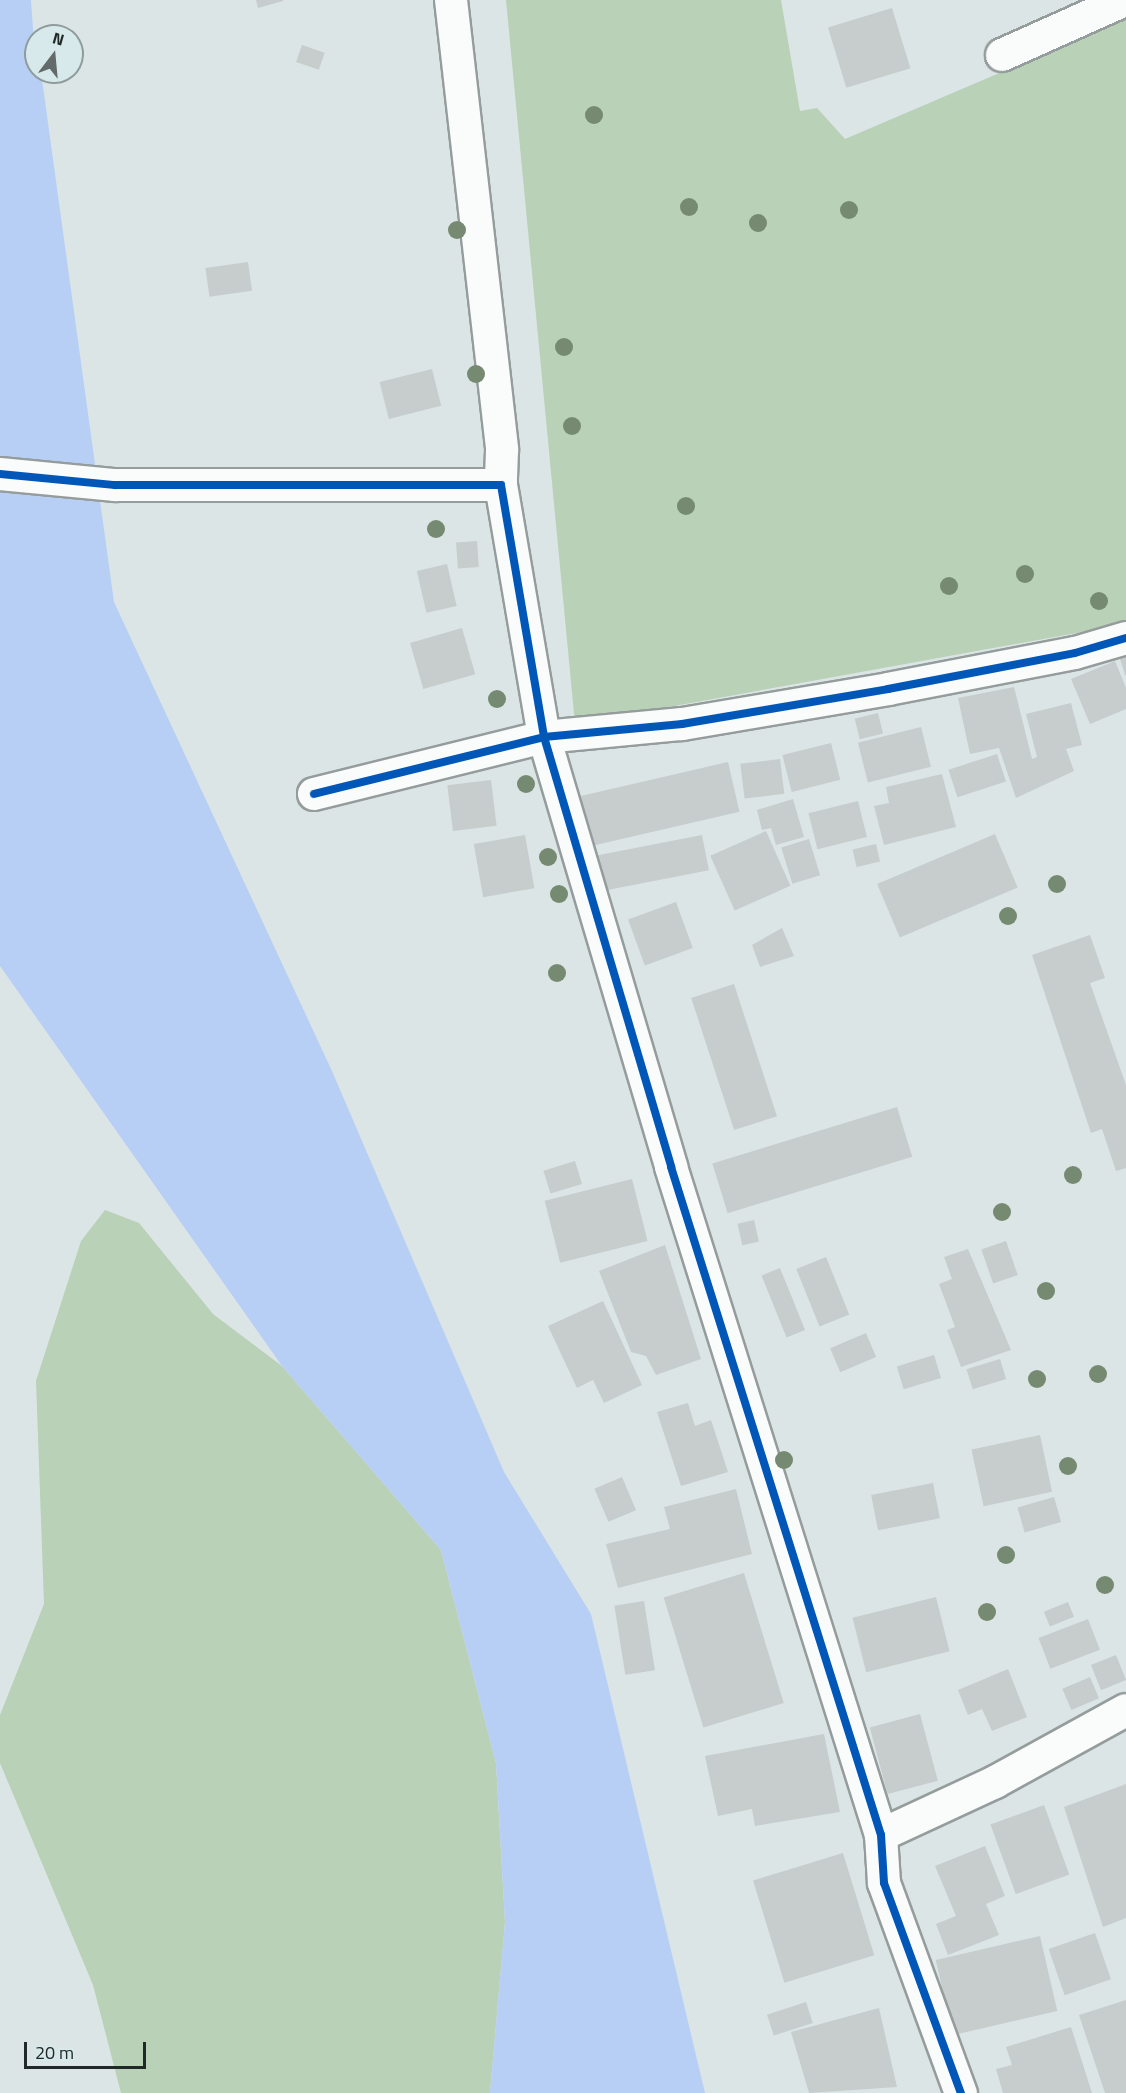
<!DOCTYPE html>
<html>
<head>
<meta charset="utf-8">
<style>
	body { margin:0 }
	#map { position:relative; width:1126px; height:2093px; overflow:hidden; background:#dbe5e6; font-family:"Titillium Web",sans-serif }
	div>[style] { position:absolute }
	.green>* { inset:0; background:#b9d1b7 }
	.water>* { inset:0; background:#b8cff5 }
	.building>* { inset:0; background:#c6cdcc; transform-origin:0 0 }
	.roads { filter:drop-shadow(2px 0 #959c9c) drop-shadow(-2px 0 #959c9c) drop-shadow(0 2px #959c9c) drop-shadow(0 -2px #959c9c) }
	.street>* { height:32px; margin:-16px; padding:0 16px; transform-origin:16px; border-radius:16px; background:#fafbfb }
	.cycleway>* { height:8px; margin:-4px; padding:0 4px; transform-origin:4px; border-radius:4px; background:#0057b8 }
	.trees>* { width:18px; height:18px; margin:-9px; border-radius:50%; background:#758a71 }
	span { translate:-50% -50%; white-space:nowrap; text-align:center; line-height:1.15; -webkit-text-stroke:4.5px #d7e9ea; paint-order:stroke }
	.north { position:absolute; left:24px; top:24px; width:60px; height:60px; box-sizing:border-box; background:#d7e9ea; border:2px solid #8e9c9c; border-radius:50%; rotate:16deg; font-size:16px; font-weight:700; line-height:24px; text-align:center; color:#212828 }
	.north::after { content:''; display:block; margin:auto; width:21px; height:27px; background:#626a6a; clip-path:polygon(50% 0,100% 100%,50% 72%,0 100%) }
	.scale { position:absolute; left:24px; top:2042px; width:122px; height:27px; box-sizing:border-box; border:3px solid #212828; border-top:0; padding-left:8px; font-size:18px; line-height:21px; white-space:nowrap; color:#212828; -webkit-text-stroke:4px #d7e9ea; paint-order:stroke }
</style>
</head>
<body>
<div id="map">
	<div class="green">
		<div style="clip-path:polygon(506px 0,781px 0,800px 111px,817px 108px,845px 139px,1126px 19px,1126px 624px,575px 724px)"></div>
		<div style="clip-path:polygon(105px 1210px,139px 1223px,213px 1314px,282px 1366px,441px 1550px,496px 1763px,505px 1922px,490px 2093px,121px 2093px,93px 1985px,0 1763px,0 1715px,44px 1604px,36px 1381px,81px 1241px)"></div>
	</div>
	<div class="water">
		<div style="clip-path:polygon(0 0,31px 0,36px 72px,41px 72px,114px 602px,332px 1071px,504px 1472px,591px 1614px,705px 2093px,490px 2093px,505px 1922px,496px 1763px,441px 1550px,282px 1366px,0 966px)"></div>
	</div>
	<div class="building">
		<div style="clip-path:polygon(256px 0,283px 0,283px 1px,258px 8px)"></div>
		<div style="left:892px;top:8px;width:63px;height:67px;rotate:73deg"></div>
		<div style="left:302px;top:45px;width:24px;height:18px;rotate:19deg"></div>
		<div style="left:248px;top:262px;width:29px;height:43px;rotate:82deg"></div>
		<div style="left:432px;top:369px;width:38px;height:54px;rotate:76deg"></div>
		<div style="left:477px;top:541px;width:26px;height:21px;rotate:86deg"></div>
		<div style="left:447px;top:564px;width:43px;height:31px;rotate:77deg"></div>
		<div style="left:462px;top:628px;width:48px;height:54px;rotate:74deg"></div>
		<div style="clip-path:polygon(1126px 657px,1126px 675px,1125px 675px,1120px 659px)"></div>
		<div style="clip-path:polygon(1115px 661px,1126px 688px,1126px 709px,1090px 724px,1071px 679px)"></div>
		<div style="clip-path:polygon(1014px 687px,1032px 759px,1037px 757px,1026px 714px,1071px 703px,1082px 745px,1066px 749px,1074px 771px,1016px 798px,999px 748px,970px 754px,958px 698px)"></div>
		<div style="left:878px;top:713px;width:21px;height:24px;rotate:76deg"></div>
		<div style="left:921px;top:727px;width:41px;height:65px;rotate:76deg"></div>
		<div style="left:831px;top:743px;width:38px;height:50px;rotate:76deg"></div>
		<div style="left:997px;top:754px;width:29px;height:51px;rotate:72deg"></div>
		<div style="left:780px;top:759px;width:35px;height:40px;rotate:83deg"></div>
		<div style="left:728px;top:762px;width:51px;height:151px;rotate:77deg"></div>
		<div style="clip-path:polygon(942px 774px,956px 827px,884px 845px,874px 806px,889px 803px,886px 787px)"></div>
		<div style="left:491px;top:780px;width:46px;height:44px;rotate:83deg"></div>
		<div style="clip-path:polygon(793px 799px,804px 837px,776px 845px,771px 828px,762px 830px,757px 810px)"></div>
		<div style="left:858px;top:801px;width:37px;height:51px;rotate:76deg"></div>
		<div style="left:766px;top:831px;width:60px;height:61px;rotate:66deg"></div>
		<div style="left:995px;top:834px;width:58px;height:128px;rotate:67deg"></div>
		<div style="left:525px;top:835px;width:54px;height:52px;rotate:80deg"></div>
		<div style="left:702px;top:835px;width:36px;height:106px;rotate:79deg"></div>
		<div style="left:809px;top:839px;width:38px;height:29px;rotate:73deg"></div>
		<div style="left:876px;top:844px;width:18px;height:24px;rotate:77deg"></div>
		<div style="left:676px;top:902px;width:49px;height:51px;rotate:70deg"></div>
		<div style="clip-path:polygon(782px 928px,794px 956px,760px 967px,752px 945px)"></div>
		<div style="clip-path:polygon(1090px 935px,1105px 978px,1090px 983px,1126px 1085px,1126px 1168px,1116px 1171px,1102px 1129px,1091px 1133px,1032px 955px)"></div>
		<div style="left:734px;top:984px;width:139px;height:45px;rotate:72deg"></div>
		<div style="left:897px;top:1107px;width:52px;height:193px;rotate:73deg"></div>
		<div style="left:575px;top:1161px;width:24px;height:33px;rotate:73deg"></div>
		<div style="left:632px;top:1179px;width:64px;height:90px;rotate:76deg"></div>
		<div style="left:754px;top:1220px;width:22px;height:17px;rotate:77deg"></div>
		<div style="left:1006px;top:1241px;width:36px;height:26px;rotate:71deg"></div>
		<div style="clip-path:polygon(665px 1245px,701px 1359px,656px 1375px,646px 1356px,631px 1352px,599px 1271px)"></div>
		<div style="clip-path:polygon(968px 1249px,1011px 1350px,961px 1367px,947px 1330px,955px 1327px,939px 1284px,952px 1279px,944px 1257px)"></div>
		<div style="left:826px;top:1257px;width:62px;height:32px;rotate:68deg"></div>
		<div style="left:780px;top:1268px;width:67px;height:20px;rotate:68deg"></div>
		<div style="clip-path:polygon(603px 1301px,642px 1385px,604px 1403px,593px 1380px,577px 1388px,548px 1326px)"></div>
		<div style="left:866px;top:1333px;width:26px;height:39px;rotate:67deg"></div>
		<div style="left:934px;top:1355px;width:24px;height:39px;rotate:73deg"></div>
		<div style="left:1000px;top:1359px;width:21px;height:35px;rotate:73deg"></div>
		<div style="clip-path:polygon(688px 1403px,695px 1426px,711px 1420px,728px 1472px,681px 1486px,657px 1412px)"></div>
		<div style="left:1040px;top:1435px;width:58px;height:70px;rotate:78deg"></div>
		<div style="left:622px;top:1477px;width:36px;height:30px;rotate:67deg"></div>
		<div style="left:933px;top:1483px;width:36px;height:63px;rotate:79deg"></div>
		<div style="clip-path:polygon(736px 1489px,752px 1554px,618px 1588px,606px 1544px,670px 1529px,664px 1507px)"></div>
		<div style="left:1054px;top:1497px;width:26px;height:38px;rotate:74deg"></div>
		<div style="left:744px;top:1573px;width:136px;height:84px;rotate:73deg"></div>
		<div style="left:936px;top:1597px;width:56px;height:86px;rotate:76deg"></div>
		<div style="left:644px;top:1601px;width:70px;height:30px;rotate:81deg"></div>
		<div style="left:1068px;top:1602px;width:16px;height:26px;rotate:68deg"></div>
		<div style="left:1088px;top:1619px;width:33px;height:53px;rotate:69deg"></div>
		<div style="left:1116px;top:1655px;width:27px;height:27px;rotate:68deg"></div>
		<div style="clip-path:polygon(1008px 1669px,1027px 1717px,992px 1731px,982px 1709px,968px 1715px,958px 1690px)"></div>
		<div style="left:1090px;top:1677px;width:23px;height:30px;rotate:67deg"></div>
		<div style="left:920px;top:1714px;width:69px;height:52px;rotate:75deg"></div>
		<div style="clip-path:polygon(824px 1734px,840px 1812px,755px 1826px,752px 1809px,718px 1816px,705px 1756px)"></div>
		<div style="clip-path:polygon(1126px 1784px,1126px 1918px,1103px 1927px,1064px 1807px)"></div>
		<div style="left:1044px;top:1805px;width:74px;height:57px;rotate:70deg"></div>
		<div style="clip-path:polygon(985px 1846px,1005px 1896px,986px 1904px,999px 1935px,948px 1955px,936px 1924px,956px 1916px,935px 1866px)"></div>
		<div style="left:843px;top:1853px;width:107px;height:94px;rotate:73deg"></div>
		<div style="left:1095px;top:1933px;width:49px;height:49px;rotate:71deg"></div>
		<div style="left:1040px;top:1936px;width:77px;height:107px;rotate:77deg"></div>
		<div style="clip-path:polygon(1126px 2000px,1126px 2093px,1105px 2093px,1079px 2015px)"></div>
		<div style="left:806px;top:2002px;width:22px;height:41px;rotate:72deg"></div>
		<div style="clip-path:polygon(879px 2008px,897px 2087px,809px 2093px,791px 2032px)"></div>
		<div style="clip-path:polygon(1071px 2027px,1092px 2093px,1003px 2093px,996px 2069px,1012px 2065px,1006px 2047px)"></div>
	</div>
	<div class="roads">
		<div class="street">
			<div style="left:451px;top:0;width:453px;rotate:83.5deg"></div>
			<div style="left:502px;top:450px;width:35px;rotate:92deg"></div>
			<div style="left:1002px;top:55px;width:135px;rotate:-24.1deg"></div>
			<div style="left:0;top:474px;width:116px;rotate:5.5deg"></div>
			<div style="left:115px;top:485px;width:386px"></div>
			<div style="left:501px;top:485px;width:256px;rotate:80.3deg"></div>
			<div style="left:544px;top:737px;width:448px;rotate:73.5deg"></div>
			<div style="left:671px;top:1167px;width:700px;rotate:72.55deg"></div>
			<div style="left:881px;top:1835px;width:48px;rotate:86.4deg"></div>
			<div style="left:884px;top:1883px;width:224px;rotate:69.9deg"></div>
			<div style="left:314px;top:794px;width:237px;rotate:-13.9deg"></div>
			<div style="left:544px;top:737px;width:139px;rotate:-5.4deg"></div>
			<div style="left:682px;top:724px;width:209px;rotate:-9.6deg"></div>
			<div style="left:888px;top:689px;width:190px;rotate:-10.9deg"></div>
			<div style="left:1075px;top:653px;width:53px;rotate:-16.4deg"></div>
			<div style="left:881px;top:1835px;width:126px;rotate:-24.9deg"></div>
			<div style="left:995px;top:1782px;width:149px;rotate:-28.8deg"></div>
		</div>
	</div>
	<div class="cycleway">
		<div style="left:0;top:474px;width:116px;rotate:5.5deg"></div>
		<div style="left:115px;top:485px;width:386px"></div>
		<div style="left:501px;top:485px;width:256px;rotate:80.3deg"></div>
		<div style="left:544px;top:737px;width:448px;rotate:73.5deg"></div>
		<div style="left:671px;top:1167px;width:700px;rotate:72.55deg"></div>
		<div style="left:881px;top:1835px;width:48px;rotate:86.4deg"></div>
		<div style="left:884px;top:1883px;width:224px;rotate:69.9deg"></div>
		<div style="left:314px;top:794px;width:237px;rotate:-13.9deg"></div>
		<div style="left:544px;top:737px;width:139px;rotate:-5.4deg"></div>
		<div style="left:682px;top:724px;width:209px;rotate:-9.6deg"></div>
		<div style="left:888px;top:689px;width:190px;rotate:-10.9deg"></div>
		<div style="left:1075px;top:653px;width:53px;rotate:-16.4deg"></div>
	</div>
	<div class="trees">
		<div style="left:594px;top:115px"></div>
		<div style="left:689px;top:207px"></div>
		<div style="left:849px;top:210px"></div>
		<div style="left:758px;top:223px"></div>
		<div style="left:457px;top:230px"></div>
		<div style="left:564px;top:347px"></div>
		<div style="left:476px;top:374px"></div>
		<div style="left:572px;top:426px"></div>
		<div style="left:686px;top:506px"></div>
		<div style="left:436px;top:529px"></div>
		<div style="left:1025px;top:574px"></div>
		<div style="left:949px;top:586px"></div>
		<div style="left:1099px;top:601px"></div>
		<div style="left:497px;top:699px"></div>
		<div style="left:526px;top:784px"></div>
		<div style="left:548px;top:857px"></div>
		<div style="left:1057px;top:884px"></div>
		<div style="left:559px;top:894px"></div>
		<div style="left:1008px;top:916px"></div>
		<div style="left:557px;top:973px"></div>
		<div style="left:1073px;top:1175px"></div>
		<div style="left:1002px;top:1212px"></div>
		<div style="left:1046px;top:1291px"></div>
		<div style="left:1098px;top:1374px"></div>
		<div style="left:1037px;top:1379px"></div>
		<div style="left:784px;top:1460px"></div>
		<div style="left:1068px;top:1466px"></div>
		<div style="left:1006px;top:1555px"></div>
		<div style="left:1105px;top:1585px"></div>
		<div style="left:987px;top:1612px"></div>
	</div>
	<div class="north">N</div>
	<div class="scale">20 m</div>
</div>
</body>
</html>
